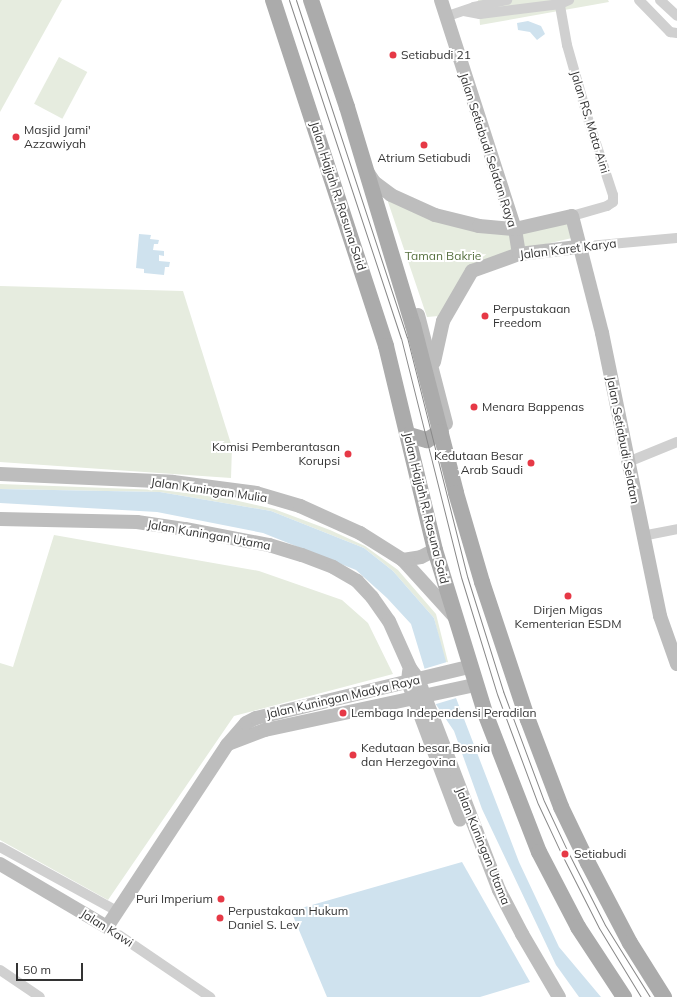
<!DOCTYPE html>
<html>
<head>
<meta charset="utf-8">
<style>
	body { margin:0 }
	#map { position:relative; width:677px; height:997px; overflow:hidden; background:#fff; font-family:Mulish,sans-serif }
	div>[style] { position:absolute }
	.green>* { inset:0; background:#e6ecdf; transform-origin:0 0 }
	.water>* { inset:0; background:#cfe2ee }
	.pier>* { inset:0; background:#fff; transform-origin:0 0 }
	.street>* { height:10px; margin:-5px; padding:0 5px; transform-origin:5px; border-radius:5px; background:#d0d0d0 }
	.secondary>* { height:14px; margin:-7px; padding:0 7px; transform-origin:7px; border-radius:7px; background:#bdbdbd }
	.primary>* { height:16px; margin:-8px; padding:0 8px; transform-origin:8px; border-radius:8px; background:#ababab }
	.tram>* { height:1px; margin:-0.5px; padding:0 0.5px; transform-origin:0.5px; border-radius:0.5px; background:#888 }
	.dots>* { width:11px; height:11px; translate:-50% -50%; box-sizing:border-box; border:2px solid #fff; border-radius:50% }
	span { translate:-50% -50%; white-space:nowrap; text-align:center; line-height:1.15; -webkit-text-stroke:4px #fff; paint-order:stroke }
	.poi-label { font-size:12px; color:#333 }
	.left { translate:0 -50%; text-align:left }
	.right { translate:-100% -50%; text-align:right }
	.street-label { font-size:12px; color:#333 }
	.park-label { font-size:12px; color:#56703f }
	.scale { position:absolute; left:16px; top:963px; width:67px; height:18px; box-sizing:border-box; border:2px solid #333; border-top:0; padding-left:5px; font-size:12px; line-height:14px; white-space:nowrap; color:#333; -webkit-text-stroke:3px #fff; paint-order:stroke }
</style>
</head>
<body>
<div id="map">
	<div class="green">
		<div style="clip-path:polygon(0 0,62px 0,0 112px)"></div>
		<div style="clip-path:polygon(478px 0,608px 0,609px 2px,480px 25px)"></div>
		<div style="left:59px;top:57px;width:32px;height:53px;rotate:28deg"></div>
		<div style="clip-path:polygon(387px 199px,477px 226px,568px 221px,572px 238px,516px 251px,475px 268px,439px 316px,427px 317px)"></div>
		<div style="clip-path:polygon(0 286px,183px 291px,232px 447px,231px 478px,0 462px)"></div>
		<div style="clip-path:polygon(0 484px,161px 490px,221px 497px,274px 509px,330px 530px,365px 546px,398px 570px,436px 614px,448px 662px,445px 663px,434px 618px,393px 571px,364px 548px,271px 511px,160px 492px,0 489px)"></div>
		<div style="clip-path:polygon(54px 535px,259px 571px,342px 600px,368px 623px,393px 674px,234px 716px,108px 900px,0 840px,0 663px,13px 667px)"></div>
	</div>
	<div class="water">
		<div style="clip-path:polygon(528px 21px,541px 26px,545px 34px,537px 40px,530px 32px,518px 30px,517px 23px)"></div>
		<div style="clip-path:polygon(139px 234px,151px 235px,150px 239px,159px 240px,158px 244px,154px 244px,153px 250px,164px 251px,164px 256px,159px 255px,159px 261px,170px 262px,169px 267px,165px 267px,164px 275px,144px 273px,144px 269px,136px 268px)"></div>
		<div style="clip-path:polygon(0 489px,160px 492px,271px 511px,364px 548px,393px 571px,434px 618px,456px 698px,519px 862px,559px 947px,601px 997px,579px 997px,556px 965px,482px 809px,454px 731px,435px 703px,411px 624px,387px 598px,356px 570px,263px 533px,157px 512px,0 503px)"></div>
		<div style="clip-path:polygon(462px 862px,530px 982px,480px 997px,327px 997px,291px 911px)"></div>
	</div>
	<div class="pier">
		<div style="left:447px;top:662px;width:37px;height:26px;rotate:73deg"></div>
	</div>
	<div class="street">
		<div style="left:559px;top:0;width:46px;rotate:79.9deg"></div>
		<div style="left:567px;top:45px;width:80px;rotate:74.1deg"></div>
		<div style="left:589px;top:122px;width:77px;rotate:71.8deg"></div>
		<div style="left:613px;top:195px;width:7px;rotate:90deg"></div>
		<div style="left:613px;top:202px;width:7px;rotate:146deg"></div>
		<div style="left:607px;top:206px;width:36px;rotate:164deg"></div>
		<div style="left:639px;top:0;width:45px;rotate:45.9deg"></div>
		<div style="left:670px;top:32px;width:7px;rotate:8deg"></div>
		<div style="left:660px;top:0;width:23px;rotate:43deg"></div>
		<div style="left:464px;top:11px;width:16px;rotate:11deg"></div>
		<div style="left:480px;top:14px;width:81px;rotate:-7.1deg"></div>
		<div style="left:560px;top:4px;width:10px;rotate:-24deg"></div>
		<div style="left:445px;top:17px;width:31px;rotate:-19deg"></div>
		<div style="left:474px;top:7px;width:34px;rotate:-12deg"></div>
		<div style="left:578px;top:247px;width:99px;rotate:-5.2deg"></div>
		<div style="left:628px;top:462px;width:53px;rotate:-22.2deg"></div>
		<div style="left:642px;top:536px;width:36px;rotate:-11deg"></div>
		<div style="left:0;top:847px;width:133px;rotate:28.7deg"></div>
		<div style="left:107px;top:927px;width:125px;rotate:34.2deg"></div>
		<div style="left:0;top:970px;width:48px;rotate:34deg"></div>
	</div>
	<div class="secondary">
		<div style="left:441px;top:0;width:241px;rotate:72.1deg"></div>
		<div style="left:515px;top:229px;width:25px;rotate:81deg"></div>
		<div style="left:368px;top:173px;width:11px;rotate:56deg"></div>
		<div style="left:374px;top:182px;width:21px;rotate:37deg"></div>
		<div style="left:391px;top:195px;width:48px;rotate:24.4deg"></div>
		<div style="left:435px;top:215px;width:45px;rotate:14deg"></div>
		<div style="left:479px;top:226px;width:36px;rotate:5deg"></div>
		<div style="left:515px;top:229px;width:58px;rotate:-12.8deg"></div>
		<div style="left:572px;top:216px;width:121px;rotate:75.6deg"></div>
		<div style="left:602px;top:333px;width:289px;rotate:78.4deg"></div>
		<div style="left:660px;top:616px;width:51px;rotate:70.5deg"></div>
		<div style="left:418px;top:315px;width:112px;rotate:75.5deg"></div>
		<div style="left:434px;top:362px;width:42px;rotate:-77.6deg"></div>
		<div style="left:443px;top:321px;width:58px;rotate:-59.9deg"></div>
		<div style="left:472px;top:271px;width:50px;rotate:-19.9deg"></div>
		<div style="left:519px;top:254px;width:59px;rotate:-6.8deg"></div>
		<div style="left:0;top:474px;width:173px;rotate:2.6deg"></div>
		<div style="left:173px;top:482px;width:84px;rotate:7.5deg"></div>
		<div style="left:256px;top:493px;width:46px;rotate:16.5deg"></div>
		<div style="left:300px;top:506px;width:66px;rotate:24.2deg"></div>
		<div style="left:360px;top:533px;width:51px;rotate:32.1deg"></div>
		<div style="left:403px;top:560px;width:76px;rotate:47.7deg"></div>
		<div style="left:0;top:519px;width:137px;rotate:1.3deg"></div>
		<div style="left:137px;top:522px;width:49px;rotate:8.3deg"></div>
		<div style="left:185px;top:529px;width:86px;rotate:10.8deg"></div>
		<div style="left:269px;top:545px;width:34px;rotate:17deg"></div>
		<div style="left:302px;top:555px;width:33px;rotate:21deg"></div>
		<div style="left:333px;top:567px;width:28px;rotate:30deg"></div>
		<div style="left:357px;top:581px;width:22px;rotate:47deg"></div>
		<div style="left:372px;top:597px;width:29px;rotate:55deg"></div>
		<div style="left:389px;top:621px;width:51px;rotate:65.9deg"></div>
		<div style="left:410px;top:668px;width:14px;rotate:54deg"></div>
		<div style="left:418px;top:679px;width:226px;rotate:69deg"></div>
		<div style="left:499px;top:890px;width:50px;rotate:62.4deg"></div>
		<div style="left:522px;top:934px;width:73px;rotate:59.6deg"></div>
		<div style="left:403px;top:560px;width:18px;rotate:-9deg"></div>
		<div style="left:421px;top:557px;width:16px;rotate:-27deg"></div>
		<div style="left:409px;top:672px;width:10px;rotate:96deg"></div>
		<div style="left:408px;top:682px;width:147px;rotate:69.4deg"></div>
		<div style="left:228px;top:744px;width:40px;rotate:-21deg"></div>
		<div style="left:265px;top:730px;width:215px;rotate:-12.1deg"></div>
		<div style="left:0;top:864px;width:124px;rotate:30.5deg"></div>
		<div style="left:107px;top:927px;width:218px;rotate:-56.6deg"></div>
		<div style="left:227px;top:745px;width:29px;rotate:-49deg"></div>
		<div style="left:246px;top:723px;width:11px;rotate:-27deg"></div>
		<div style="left:256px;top:718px;width:219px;rotate:-13.5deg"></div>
	</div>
	<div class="primary">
		<div style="left:273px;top:0;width:364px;rotate:71.9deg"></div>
		<div style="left:386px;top:346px;width:210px;rotate:76.5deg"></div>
		<div style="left:435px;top:550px;width:170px;rotate:72.9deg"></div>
		<div style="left:485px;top:713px;width:149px;rotate:68.8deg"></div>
		<div style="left:539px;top:852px;width:85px;rotate:62.5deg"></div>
		<div style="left:578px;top:927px;width:84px;rotate:56.7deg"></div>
		<div style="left:311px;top:0;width:113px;rotate:71.4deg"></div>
		<div style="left:347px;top:107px;width:228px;rotate:73.2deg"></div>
		<div style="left:413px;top:325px;width:173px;rotate:75.6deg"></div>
		<div style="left:456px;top:493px;width:93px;rotate:73.7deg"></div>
		<div style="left:482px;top:582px;width:145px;rotate:71.6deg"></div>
		<div style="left:528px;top:720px;width:93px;rotate:69.2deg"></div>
		<div style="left:561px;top:807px;width:62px;rotate:64.3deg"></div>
		<div style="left:588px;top:863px;width:90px;rotate:62.3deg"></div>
		<div style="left:630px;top:943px;width:64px;rotate:57.8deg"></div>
		<div style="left:409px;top:435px;width:19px;rotate:16deg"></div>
		<div style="left:427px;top:440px;width:16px;rotate:-30deg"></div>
	</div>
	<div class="tram">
		<div style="left:289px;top:0;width:356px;rotate:71.7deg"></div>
		<div style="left:401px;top:338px;width:246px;rotate:75.9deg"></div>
		<div style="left:461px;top:577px;width:122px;rotate:72.9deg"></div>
		<div style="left:497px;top:694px;width:117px;rotate:69.6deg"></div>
		<div style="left:538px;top:804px;width:54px;rotate:64.9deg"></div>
		<div style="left:561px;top:853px;width:84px;rotate:63.1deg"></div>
		<div style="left:599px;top:928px;width:81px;rotate:58.7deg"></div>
		<div style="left:296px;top:0;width:355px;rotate:71.8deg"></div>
		<div style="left:407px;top:337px;width:246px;rotate:75.9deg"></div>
		<div style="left:467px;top:576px;width:121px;rotate:72.6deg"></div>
		<div style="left:503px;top:691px;width:117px;rotate:69.6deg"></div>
		<div style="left:544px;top:801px;width:54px;rotate:64.9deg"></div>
		<div style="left:567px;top:850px;width:84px;rotate:63.1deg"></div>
		<div style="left:605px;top:925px;width:85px;rotate:58deg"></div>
	</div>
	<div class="dots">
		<div style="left:393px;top:55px;background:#e63946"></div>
		<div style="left:16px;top:137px;background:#e63946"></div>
		<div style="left:424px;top:145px;background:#e63946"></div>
		<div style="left:485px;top:316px;background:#e63946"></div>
		<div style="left:474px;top:407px;background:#e63946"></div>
		<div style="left:348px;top:454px;background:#e63946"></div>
		<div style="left:531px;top:463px;background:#e63946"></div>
		<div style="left:568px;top:596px;background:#e63946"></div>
		<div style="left:343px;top:713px;background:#e63946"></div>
		<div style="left:353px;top:755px;background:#e63946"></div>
		<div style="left:565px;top:854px;background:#e63946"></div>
		<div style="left:221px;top:899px;background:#e63946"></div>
		<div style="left:220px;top:918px;background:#e63946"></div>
	</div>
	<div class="poi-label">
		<span class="left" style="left:401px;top:55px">Setiabudi 21</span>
		<span class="left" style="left:24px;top:137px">Masjid Jami'<br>Azzawiyah</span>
		<span style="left:424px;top:158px">Atrium Setiabudi</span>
		<span class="left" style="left:493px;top:316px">Perpustakaan<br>Freedom</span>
		<span class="left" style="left:482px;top:407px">Menara Bappenas</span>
		<span class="right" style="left:340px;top:454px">Komisi Pemberantasan<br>Korupsi</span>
		<span class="right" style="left:523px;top:463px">Kedutaan Besar<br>Arab Saudi</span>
		<span style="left:568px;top:617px">Dirjen Migas<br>Kementerian ESDM</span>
		<span class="left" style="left:351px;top:713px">Lembaga Independensi Peradilan</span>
		<span class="left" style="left:361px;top:755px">Kedutaan besar Bosnia<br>dan Herzegovina</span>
		<span class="left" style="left:574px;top:854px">Setiabudi</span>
		<span class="right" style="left:213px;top:899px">Puri Imperium</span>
		<span class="left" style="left:228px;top:918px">Perpustakaan Hukum<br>Daniel S. Lev</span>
	</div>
	<div class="street-label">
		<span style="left:590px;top:122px;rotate:73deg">Jalan RS. Mata Aini</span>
		<span style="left:488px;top:150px;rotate:72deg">Jalan Setiabudi Selatan Raya</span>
		<span style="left:338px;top:196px;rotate:72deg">Jalan Hajjah R. Rasuna Said</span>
		<span style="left:568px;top:249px;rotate:-7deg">Jalan Karet Karya</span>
		<span style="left:623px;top:440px;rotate:79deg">Jalan Setiabudi Selatan</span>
		<span style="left:209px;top:490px;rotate:8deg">Jalan Kuningan Mulia</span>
		<span style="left:426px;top:508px;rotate:76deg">Jalan Hajjah R. Rasuna Said</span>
		<span style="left:209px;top:535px;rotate:10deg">Jalan Kuningan Utama</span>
		<span style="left:343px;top:697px;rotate:-13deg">Jalan Kuningan Madya Raya</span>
		<span style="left:483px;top:846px;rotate:68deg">Jalan Kuningan Utama</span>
		<span style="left:107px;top:928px;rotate:32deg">Jalan Kawi</span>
	</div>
	<div class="park-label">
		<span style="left:443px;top:256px">Taman Bakrie</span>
	</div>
	<div class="scale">50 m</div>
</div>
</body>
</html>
